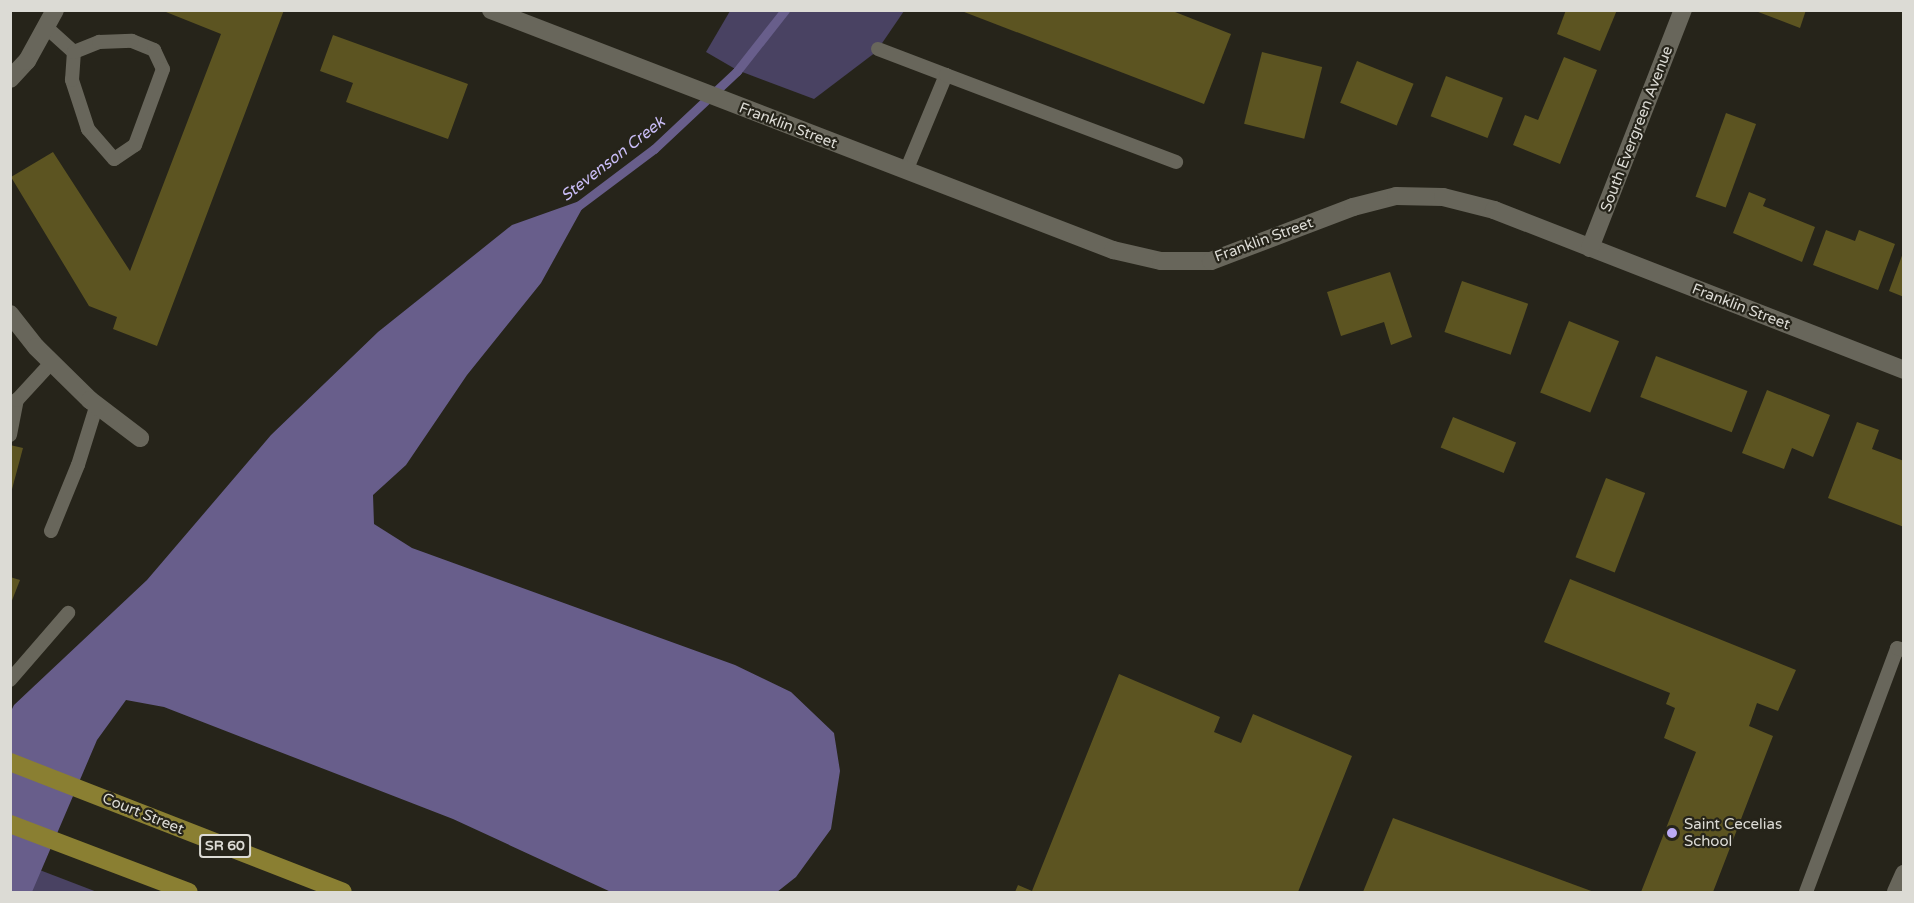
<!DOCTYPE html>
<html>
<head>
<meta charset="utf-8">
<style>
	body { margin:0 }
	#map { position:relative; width:1914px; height:903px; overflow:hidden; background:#26241a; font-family:"Varela Round",sans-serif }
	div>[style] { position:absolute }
	.green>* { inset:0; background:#494262 }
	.water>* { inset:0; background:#685e8b }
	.stream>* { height:9px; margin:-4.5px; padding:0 4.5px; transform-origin:4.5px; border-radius:4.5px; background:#685e8b }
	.building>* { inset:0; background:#5c5421; transform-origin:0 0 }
	.lane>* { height:14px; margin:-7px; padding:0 7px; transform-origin:7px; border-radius:7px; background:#68665b }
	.street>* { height:18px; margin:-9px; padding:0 9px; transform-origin:9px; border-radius:9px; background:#68665b }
	.primary>* { height:18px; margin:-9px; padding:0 9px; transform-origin:9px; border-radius:9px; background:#8a7f32 }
	.dots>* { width:16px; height:16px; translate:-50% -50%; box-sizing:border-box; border:3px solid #26241a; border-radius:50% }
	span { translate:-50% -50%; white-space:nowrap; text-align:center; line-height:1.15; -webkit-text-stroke:4.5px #26241a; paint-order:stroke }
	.shield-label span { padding:2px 4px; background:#26241a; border:2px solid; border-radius:4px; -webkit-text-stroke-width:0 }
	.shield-label { font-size:14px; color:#dcdbd5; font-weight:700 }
	.street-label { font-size:15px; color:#dcdbd5 }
	.poi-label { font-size:15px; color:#dcdbd5 }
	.left { translate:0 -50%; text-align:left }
	.water-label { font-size:16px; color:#cabdf7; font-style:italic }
	.frame { position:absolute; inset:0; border:12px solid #dcdbd5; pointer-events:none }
</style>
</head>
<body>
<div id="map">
	<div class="green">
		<div style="clip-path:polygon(730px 11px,904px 11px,876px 52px,814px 99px,737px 70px,706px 52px)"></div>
		<div style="clip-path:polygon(11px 859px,97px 892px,11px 892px)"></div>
	</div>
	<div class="water">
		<div style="clip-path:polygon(588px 198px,541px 283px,467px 375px,406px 465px,373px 495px,374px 524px,412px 548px,735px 665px,791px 692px,834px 733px,840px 771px,831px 829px,796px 877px,777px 892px,611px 892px,453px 819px,164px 707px,126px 700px,97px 740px,32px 892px,11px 892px,10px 713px,14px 705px,147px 580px,271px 435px,378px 332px,512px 225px)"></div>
	</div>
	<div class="stream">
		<div style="left:578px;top:206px;width:95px;rotate:-36.9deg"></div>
		<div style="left:654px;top:149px;width:114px;rotate:-43.2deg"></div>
		<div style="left:737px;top:71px;width:78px;rotate:-51.8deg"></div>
	</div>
	<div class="building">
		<div style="clip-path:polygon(284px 10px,157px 346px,113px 329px,117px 317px,89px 306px,11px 177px,53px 152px,130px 271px,221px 34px,161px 10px)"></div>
		<div style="clip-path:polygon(959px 10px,1170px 10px,1231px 34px,1204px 104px)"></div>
		<div style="clip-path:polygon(1566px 10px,1617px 10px,1600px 51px,1557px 34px)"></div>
		<div style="clip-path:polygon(1753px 10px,1806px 10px,1800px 28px)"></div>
		<div style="clip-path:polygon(333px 35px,468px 84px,448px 139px,346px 102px,353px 83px,320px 71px)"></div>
		<div style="left:1262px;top:52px;width:62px;height:74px;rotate:14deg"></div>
		<div style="clip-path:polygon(1564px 57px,1597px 70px,1560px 164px,1513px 145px,1525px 115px,1538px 120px)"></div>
		<div style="left:1357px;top:61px;width:61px;height:45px;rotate:22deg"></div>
		<div style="left:1446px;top:76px;width:61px;height:43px;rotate:21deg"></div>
		<div style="left:1726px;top:113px;width:32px;height:89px;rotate:20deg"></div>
		<div style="clip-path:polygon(1749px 192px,1766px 199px,1763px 206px,1815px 227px,1802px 262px,1733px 233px)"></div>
		<div style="clip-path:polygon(1826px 230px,1855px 241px,1859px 230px,1895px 244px,1878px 290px,1813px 265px)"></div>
		<div style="clip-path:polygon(1903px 253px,1904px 253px,1904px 297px,1889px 291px)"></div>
		<div style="clip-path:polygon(1390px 272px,1412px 337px,1391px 345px,1384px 322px,1341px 336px,1327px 292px)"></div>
		<div style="left:1462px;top:281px;width:70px;height:54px;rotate:19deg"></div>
		<div style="left:1569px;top:321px;width:54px;height:77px;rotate:22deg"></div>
		<div style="left:1656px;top:356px;width:98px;height:44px;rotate:21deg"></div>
		<div style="clip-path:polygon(1767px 390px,1830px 415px,1813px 457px,1792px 448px,1784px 469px,1742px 453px)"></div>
		<div style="left:1453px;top:417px;width:68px;height:33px;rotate:22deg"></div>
		<div style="clip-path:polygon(1857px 422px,1879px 430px,1872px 449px,1904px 461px,1904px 527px,1828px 498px)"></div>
		<div style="clip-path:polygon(10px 445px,23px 448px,11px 493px,10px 493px)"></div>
		<div style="left:1606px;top:478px;width:42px;height:85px;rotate:21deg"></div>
		<div style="clip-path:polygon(10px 577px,20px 580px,11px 603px,10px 603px)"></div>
		<div style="clip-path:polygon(1570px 579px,1796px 670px,1778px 711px,1757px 703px,1749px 726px,1773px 736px,1713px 892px,1641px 892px,1696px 752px,1664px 738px,1675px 708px,1666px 704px,1670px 693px,1544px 642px)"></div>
		<div style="clip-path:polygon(1119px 674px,1220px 717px,1214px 732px,1241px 743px,1253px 714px,1352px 756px,1298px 892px,1015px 892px,1018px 885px,1032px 891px)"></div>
		<div style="clip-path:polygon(1393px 818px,1594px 892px,1363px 892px)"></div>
	</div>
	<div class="lane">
		<div style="left:46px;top:27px;width:38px;rotate:42deg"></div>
		<div style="left:132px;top:41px;width:24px;rotate:22deg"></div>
		<div style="left:154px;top:50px;width:21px;rotate:65deg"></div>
		<div style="left:163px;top:69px;width:81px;rotate:110.2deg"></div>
		<div style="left:135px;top:145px;width:25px;rotate:146deg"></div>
		<div style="left:114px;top:159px;width:40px;rotate:-131deg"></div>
		<div style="left:88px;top:129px;width:52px;rotate:-108.1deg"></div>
		<div style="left:72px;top:80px;width:28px;rotate:-86deg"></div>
		<div style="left:74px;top:52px;width:27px;rotate:-22deg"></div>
		<div style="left:99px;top:42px;width:33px;rotate:-2deg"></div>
		<div style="left:878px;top:49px;width:73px;rotate:20.9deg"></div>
		<div style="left:906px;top:171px;width:104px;rotate:-67.4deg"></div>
		<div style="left:946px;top:75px;width:246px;rotate:20.7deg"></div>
		<div style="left:10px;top:435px;width:36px;rotate:-79deg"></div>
		<div style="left:17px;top:400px;width:52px;rotate:-47.4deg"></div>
		<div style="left:51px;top:531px;width:71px;rotate:-67.8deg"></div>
		<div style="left:78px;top:465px;width:64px;rotate:-72.7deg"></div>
		<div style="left:10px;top:680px;width:89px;rotate:-49.1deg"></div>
		<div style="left:1806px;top:892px;width:260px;rotate:-69.5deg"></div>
		<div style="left:1897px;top:648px;width:7px;rotate:16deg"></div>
	</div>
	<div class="street">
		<div style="left:491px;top:10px;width:667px;rotate:21.1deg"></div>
		<div style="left:1113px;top:250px;width:49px;rotate:12.9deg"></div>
		<div style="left:1161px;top:261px;width:50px"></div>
		<div style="left:1211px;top:261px;width:152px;rotate:-20.8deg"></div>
		<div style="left:1353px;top:207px;width:44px;rotate:-14.3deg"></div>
		<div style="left:1396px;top:196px;width:47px;rotate:1.2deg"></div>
		<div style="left:1443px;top:197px;width:53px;rotate:14.3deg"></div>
		<div style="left:1494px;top:210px;width:440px;rotate:21.3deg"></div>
		<div style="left:10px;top:79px;width:25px;rotate:-47deg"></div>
		<div style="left:27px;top:61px;width:58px;rotate:-61.2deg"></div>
		<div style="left:1590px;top:248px;width:256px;rotate:-68.7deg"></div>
		<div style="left:10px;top:314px;width:42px;rotate:51.8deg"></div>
		<div style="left:36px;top:347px;width:76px;rotate:44.5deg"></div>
		<div style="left:90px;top:400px;width:63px;rotate:37.2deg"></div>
		<div style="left:1896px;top:892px;width:20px;rotate:-66deg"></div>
	</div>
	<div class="primary">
		<div style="left:10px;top:762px;width:357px;rotate:21.3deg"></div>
		<div style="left:10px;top:824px;width:191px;rotate:20.8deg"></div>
	</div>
	<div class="dots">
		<div style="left:1672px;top:833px;background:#bbaaf6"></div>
	</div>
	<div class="shield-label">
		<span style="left:225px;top:846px">SR 60</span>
	</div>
	<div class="street-label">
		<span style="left:788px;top:126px;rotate:21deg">Franklin Street</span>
		<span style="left:1637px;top:129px;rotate:-69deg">South Evergreen Avenue</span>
		<span style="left:1264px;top:240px;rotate:-20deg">Franklin Street</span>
		<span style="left:1741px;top:307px;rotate:21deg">Franklin Street</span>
		<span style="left:143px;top:814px;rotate:22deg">Court Street</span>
	</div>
	<div class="poi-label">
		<span class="left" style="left:1684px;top:833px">Saint Cecelias<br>School</span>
	</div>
	<div class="water-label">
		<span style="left:613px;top:159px;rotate:-38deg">Stevenson Creek</span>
	</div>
	<div class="frame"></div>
</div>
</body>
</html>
